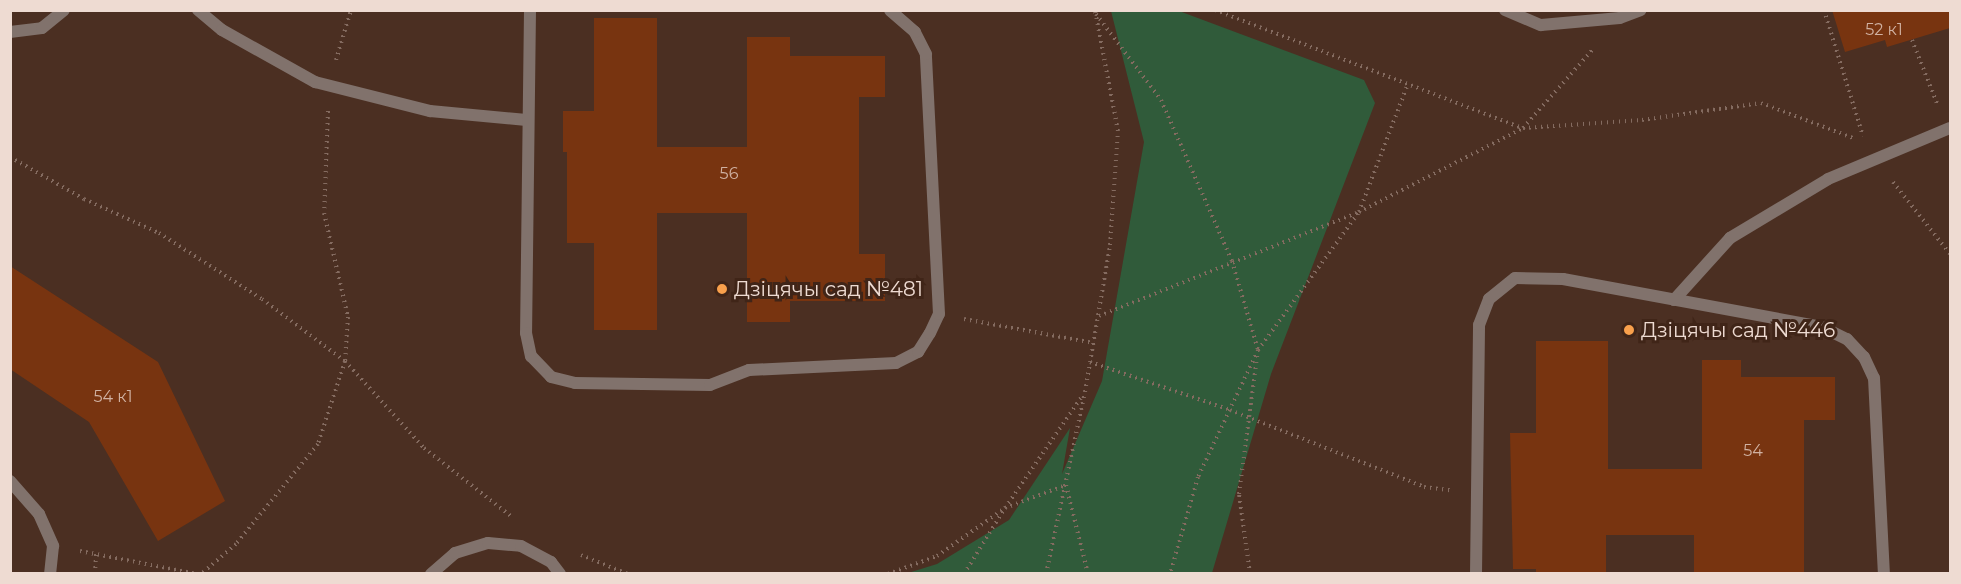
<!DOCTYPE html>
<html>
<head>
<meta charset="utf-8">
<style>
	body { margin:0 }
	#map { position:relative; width:1961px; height:584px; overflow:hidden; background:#4b2f22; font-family:Montserrat,sans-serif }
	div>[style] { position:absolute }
	.green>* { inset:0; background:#305b3a }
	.building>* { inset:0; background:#783410 }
	.path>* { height:4px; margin-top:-2px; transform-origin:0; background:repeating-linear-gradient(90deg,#846b60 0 1.5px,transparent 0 6px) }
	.service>* { height:12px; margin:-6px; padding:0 6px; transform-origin:6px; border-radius:6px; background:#81726c }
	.dots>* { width:16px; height:16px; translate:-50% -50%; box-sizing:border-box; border:3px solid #402518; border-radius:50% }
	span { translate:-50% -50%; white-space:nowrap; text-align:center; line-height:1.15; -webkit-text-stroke:6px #402518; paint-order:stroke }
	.number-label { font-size:16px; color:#d0b1a2 }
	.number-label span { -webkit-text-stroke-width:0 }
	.poi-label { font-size:20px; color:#eedbd2 }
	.left { translate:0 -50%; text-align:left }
	.frame { position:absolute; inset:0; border:12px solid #eedbd2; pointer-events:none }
</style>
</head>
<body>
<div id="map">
	<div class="green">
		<div style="clip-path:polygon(1111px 11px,1179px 11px,1364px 80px,1375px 103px,1271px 374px,1212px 573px,908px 573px,937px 564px,1009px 520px,1070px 428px,1062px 474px,1102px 381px,1144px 142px)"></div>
	</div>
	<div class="building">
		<div style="clip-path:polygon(1832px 10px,1950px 10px,1950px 28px,1887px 47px,1885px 40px,1845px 52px)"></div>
		<div style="clip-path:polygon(594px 18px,657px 18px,657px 147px,747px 147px,747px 37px,790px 37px,790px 56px,885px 56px,885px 97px,859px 97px,859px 254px,885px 254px,885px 301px,790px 301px,790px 322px,747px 322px,747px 213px,657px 213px,657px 330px,594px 330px,594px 243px,567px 243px,567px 152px,563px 152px,563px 111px,594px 111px)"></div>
		<div style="clip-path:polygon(10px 266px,158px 362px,225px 501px,158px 541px,89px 422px,10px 369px)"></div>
		<div style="clip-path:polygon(1536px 341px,1608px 341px,1608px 469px,1702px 469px,1702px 360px,1741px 360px,1741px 377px,1835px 377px,1835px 420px,1804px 420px,1804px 573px,1694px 573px,1694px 535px,1606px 535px,1606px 573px,1536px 573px,1536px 569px,1513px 569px,1510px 433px,1536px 433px)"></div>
	</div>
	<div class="path">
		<div style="left:1215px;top:10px;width:330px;rotate:21deg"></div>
		<div style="left:1523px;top:128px;width:107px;rotate:-48.4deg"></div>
		<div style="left:1824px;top:10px;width:132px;rotate:72.8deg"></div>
		<div style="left:1096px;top:14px;width:108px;rotate:52.9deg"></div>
		<div style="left:1161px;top:100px;width:176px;rotate:66.2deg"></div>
		<div style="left:1232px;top:261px;width:93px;rotate:73.7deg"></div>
		<div style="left:1258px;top:350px;width:140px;rotate:115.3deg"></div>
		<div style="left:1198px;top:477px;width:101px;rotate:106.1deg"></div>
		<div style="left:1912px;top:40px;width:68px;rotate:68.4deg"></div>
		<div style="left:336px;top:60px;width:52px;rotate:-73.3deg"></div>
		<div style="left:328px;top:111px;width:102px;rotate:92.2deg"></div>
		<div style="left:324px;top:213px;width:107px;rotate:77deg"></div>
		<div style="left:348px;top:317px;width:44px;rotate:93.9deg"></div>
		<div style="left:345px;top:361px;width:118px;rotate:47.8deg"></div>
		<div style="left:424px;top:448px;width:112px;rotate:38.1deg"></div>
		<div style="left:10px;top:157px;width:85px;rotate:29.6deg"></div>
		<div style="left:84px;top:199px;width:82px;rotate:24.4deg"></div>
		<div style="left:159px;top:233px;width:122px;rotate:32.7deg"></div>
		<div style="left:262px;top:299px;width:104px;rotate:36.8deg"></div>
		<div style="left:345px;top:361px;width:87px;rotate:108deg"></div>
		<div style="left:318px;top:444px;width:129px;rotate:129.4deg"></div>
		<div style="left:236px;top:544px;width:46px;rotate:139.4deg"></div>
		<div style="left:1893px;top:182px;width:92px;rotate:51.6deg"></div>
		<div style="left:1099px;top:316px;width:280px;rotate:-21.8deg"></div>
		<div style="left:1359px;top:212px;width:137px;rotate:-69.1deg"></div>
		<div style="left:964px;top:319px;width:132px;rotate:10.5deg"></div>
		<div style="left:1090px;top:362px;width:148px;rotate:18.9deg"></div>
		<div style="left:1230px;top:410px;width:209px;rotate:21.6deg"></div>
		<div style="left:1424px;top:487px;width:26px;rotate:7deg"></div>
		<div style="left:80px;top:551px;width:119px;rotate:11.1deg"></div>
		<div style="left:581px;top:555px;width:51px;rotate:22deg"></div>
		<div style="left:95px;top:574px;width:20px;rotate:-87deg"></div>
		<div style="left:888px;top:574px;width:52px;rotate:-20.2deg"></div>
		<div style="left:937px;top:556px;width:83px;rotate:-35.2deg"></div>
		<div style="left:1005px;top:508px;width:137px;rotate:-55.4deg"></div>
		<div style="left:964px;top:574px;width:78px;rotate:-58.2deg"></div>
		<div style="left:1005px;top:508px;width:65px;rotate:-20.7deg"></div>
		<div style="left:1066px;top:485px;width:92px;rotate:76.1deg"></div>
		<div style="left:1046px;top:574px;width:186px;rotate:-77.9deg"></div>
		<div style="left:1085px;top:392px;width:149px;rotate:-80.3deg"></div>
		<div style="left:1110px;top:245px;width:114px;rotate:-86deg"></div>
		<div style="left:1118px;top:131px;width:123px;rotate:-100.8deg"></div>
		<div style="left:1250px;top:574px;width:81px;rotate:-97.8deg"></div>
		<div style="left:1239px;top:494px;width:145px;rotate:-82.5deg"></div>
		<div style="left:1258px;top:350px;width:171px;rotate:-53.8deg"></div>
		<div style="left:1359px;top:212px;width:184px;rotate:-27.1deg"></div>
		<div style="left:1523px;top:128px;width:119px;rotate:-3.8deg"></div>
		<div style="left:1642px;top:120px;width:120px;rotate:-8.1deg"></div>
		<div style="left:1761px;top:103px;width:98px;rotate:20.8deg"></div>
	</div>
	<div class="service">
		<div style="left:198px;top:10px;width:31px;rotate:40deg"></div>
		<div style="left:222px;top:30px;width:107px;rotate:29.2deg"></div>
		<div style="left:315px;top:82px;width:119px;rotate:14.2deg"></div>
		<div style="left:430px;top:111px;width:97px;rotate:5.3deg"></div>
		<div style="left:530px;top:10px;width:323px;rotate:90.7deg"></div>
		<div style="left:526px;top:333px;width:24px;rotate:78deg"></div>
		<div style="left:531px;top:356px;width:29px;rotate:46deg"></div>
		<div style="left:551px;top:377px;width:25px;rotate:14deg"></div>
		<div style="left:575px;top:383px;width:135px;rotate:0.8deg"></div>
		<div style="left:710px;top:385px;width:42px;rotate:-21deg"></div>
		<div style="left:749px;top:370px;width:147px;rotate:-2.7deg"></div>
		<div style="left:896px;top:363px;width:25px;rotate:-27deg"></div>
		<div style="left:918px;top:352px;width:22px;rotate:-58deg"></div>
		<div style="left:930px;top:333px;width:21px;rotate:-65deg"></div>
		<div style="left:939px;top:314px;width:260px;rotate:-92.9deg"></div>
		<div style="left:926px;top:54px;width:25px;rotate:-117deg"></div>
		<div style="left:915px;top:32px;width:33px;rotate:-139deg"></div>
		<div style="left:1505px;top:10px;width:39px;rotate:23deg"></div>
		<div style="left:1541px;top:25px;width:79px;rotate:-5.1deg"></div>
		<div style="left:1620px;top:18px;width:22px;rotate:-21deg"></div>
		<div style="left:10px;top:32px;width:32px;rotate:-7deg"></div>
		<div style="left:42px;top:28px;width:28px;rotate:-39deg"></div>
		<div style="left:1674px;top:300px;width:84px;rotate:-47.9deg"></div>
		<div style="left:1730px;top:238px;width:114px;rotate:-31deg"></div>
		<div style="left:1828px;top:179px;width:132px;rotate:-22.7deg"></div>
		<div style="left:10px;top:481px;width:44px;rotate:48.7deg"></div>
		<div style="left:39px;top:514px;width:35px;rotate:66deg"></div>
		<div style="left:53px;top:546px;width:28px;rotate:96deg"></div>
		<div style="left:431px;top:574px;width:32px;rotate:-41deg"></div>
		<div style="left:455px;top:553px;width:34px;rotate:-17deg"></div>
		<div style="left:488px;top:543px;width:33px;rotate:5deg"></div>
		<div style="left:521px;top:546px;width:34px;rotate:28deg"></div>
		<div style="left:551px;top:562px;width:15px;rotate:53deg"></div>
		<div style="left:1476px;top:574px;width:249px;rotate:-89.3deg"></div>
		<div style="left:1479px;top:325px;width:28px;rotate:-69deg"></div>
		<div style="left:1489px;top:299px;width:33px;rotate:-39deg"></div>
		<div style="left:1515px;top:278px;width:48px;rotate:1.2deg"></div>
		<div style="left:1563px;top:279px;width:263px;rotate:10.5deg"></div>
		<div style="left:1822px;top:327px;width:28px;rotate:26deg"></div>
		<div style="left:1847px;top:339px;width:25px;rotate:47deg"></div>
		<div style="left:1864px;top:357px;width:23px;rotate:65deg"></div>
		<div style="left:1874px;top:378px;width:196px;rotate:87.1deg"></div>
	</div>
	<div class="dots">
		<div style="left:722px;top:289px;background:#f9a04c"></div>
		<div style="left:1629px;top:330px;background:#f9a04c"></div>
	</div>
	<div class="number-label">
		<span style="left:1884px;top:30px">52 к1</span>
		<span style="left:729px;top:174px">56</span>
		<span style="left:113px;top:397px">54 к1</span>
		<span style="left:1753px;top:451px">54</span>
	</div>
	<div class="poi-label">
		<span class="left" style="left:734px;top:289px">Дзіцячы сад №481</span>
		<span class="left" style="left:1641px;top:330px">Дзіцячы сад №446</span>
	</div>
	<div class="frame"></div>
</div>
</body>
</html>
